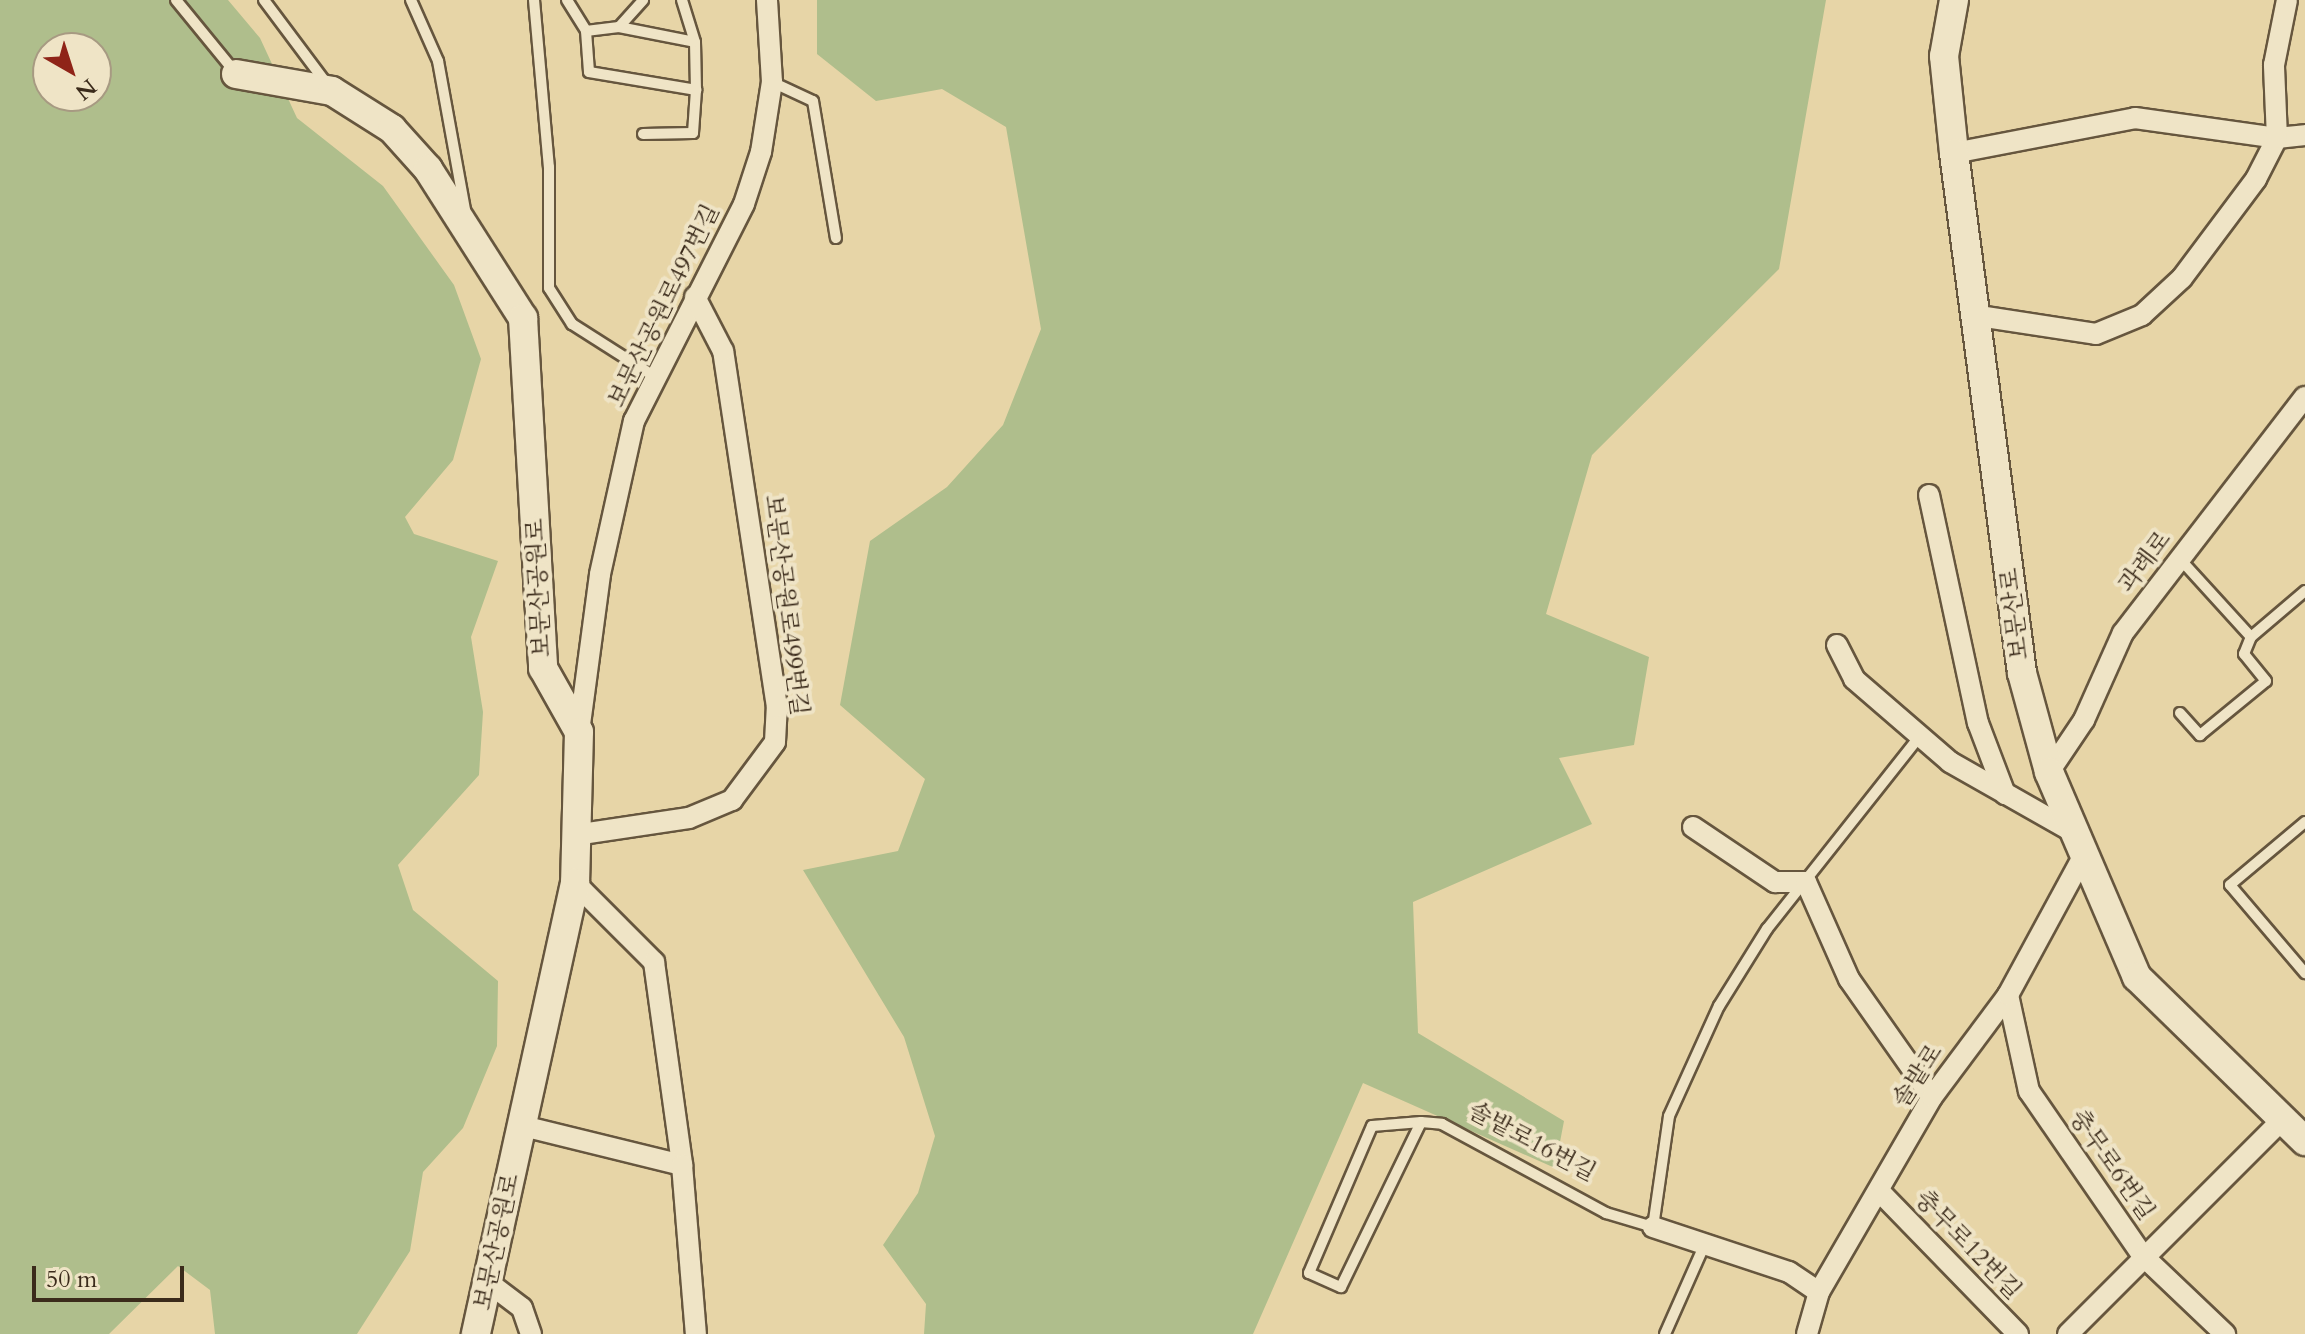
<!DOCTYPE html>
<html>
<head>
<meta charset="utf-8">
<style>
	body { margin:0 }
	#map { position:relative; width:2305px; height:1334px; overflow:hidden; background:#e7d5a7; font-family:Cardo,"Noto Serif KR",serif }
	div>[style] { position:absolute }
	.green>* { inset:0; background:#afbe8c }
	.roads { filter:drop-shadow(2px 0 #66563e) drop-shadow(-2px 0 #66563e) drop-shadow(0 2px #66563e) drop-shadow(0 -2px #66563e) }
	.lane>* { height:10px; margin:-5px; padding:0 5px; transform-origin:5px; border-radius:5px; background:#efe4c6 }
	.street>* { height:20px; margin:-10px; padding:0 10px; transform-origin:10px; border-radius:10px; background:#efe4c6 }
	.secondary>* { height:28px; margin:-14px; padding:0 14px; transform-origin:14px; border-radius:14px; background:#efe4c6 }
	span { translate:-50% -50%; white-space:nowrap; text-align:center; line-height:1.15; -webkit-text-stroke:8px #efe4c6; paint-order:stroke }
	.street-label { font-size:24px; color:#3b2b1b }
	.north { position:absolute; left:32px; top:32px; width:80px; height:80px; box-sizing:border-box; background:#efe4c6; border:2px solid #a79a82; border-radius:50%; rotate:141deg; font-size:22px; font-weight:700; line-height:32px; text-align:center; color:#3b2b1b }
	.north::after { content:''; display:block; margin:auto; width:28px; height:36px; background:#8f2418; clip-path:polygon(50% 0,100% 100%,50% 72%,0 100%) }
	.scale { position:absolute; left:32px; top:1266px; width:152px; height:36px; box-sizing:border-box; border:4px solid #3b2b1b; border-top:0; padding-left:10px; font-size:24px; line-height:28px; white-space:nowrap; color:#3b2b1b; -webkit-text-stroke:6px #efe4c6; paint-order:stroke }
</style>
</head>
<body>
<div id="map">
	<div class="green">
		<div style="clip-path:polygon(evenodd,0 0,228px 0,260px 38px,297px 118px,383px 186px,454px 285px,481px 359px,453px 460px,405px 517px,414px 534px,498px 561px,471px 637px,483px 712px,479px 775px,398px 865px,413px 910px,498px 981px,497px 1046px,463px 1128px,423px 1172px,410px 1251px,357px 1334px,215px 1334px,210px 1290px,178px 1266px,109px 1334px,0 1334px,0 0,48px 48px,96px 48px,96px 96px,48px 96px,48px 48px)"></div>
		<div style="clip-path:polygon(817px 0,1826px 0,1779px 269px,1592px 455px,1546px 614px,1649px 657px,1634px 745px,1559px 758px,1592px 824px,1413px 902px,1418px 1033px,1564px 1121px,1555px 1168px,1363px 1083px,1253px 1334px,924px 1334px,926px 1304px,883px 1245px,918px 1193px,935px 1136px,904px 1037px,803px 870px,898px 851px,925px 779px,840px 705px,870px 541px,947px 487px,1003px 425px,1041px 329px,1006px 127px,942px 89px,876px 101px,817px 54px)"></div>
	</div>
	<div class="roads">
		<div class="lane">
			<div style="left:176px;top:0;width:93px;rotate:50.7deg"></div>
			<div style="left:264px;top:0;width:104px;rotate:53.2deg"></div>
			<div style="left:411px;top:0;width:67px;rotate:66.1deg"></div>
			<div style="left:438px;top:61px;width:151px;rotate:79.7deg"></div>
			<div style="left:534px;top:0;width:168px;rotate:84.9deg"></div>
			<div style="left:549px;top:167px;width:121px;rotate:90deg"></div>
			<div style="left:549px;top:288px;width:43px;rotate:57.4deg"></div>
			<div style="left:572px;top:324px;width:97px;rotate:32.4deg"></div>
			<div style="left:567px;top:0;width:36px;rotate:58deg"></div>
			<div style="left:586px;top:31px;width:41px;rotate:85.8deg"></div>
			<div style="left:589px;top:72px;width:109px;rotate:9.5deg"></div>
			<div style="left:696px;top:90px;width:48px;rotate:-91.2deg"></div>
			<div style="left:695px;top:42px;width:44px;rotate:-107.2deg"></div>
			<div style="left:619px;top:27px;width:77px;rotate:11.2deg"></div>
			<div style="left:586px;top:31px;width:33px;rotate:-7deg"></div>
			<div style="left:619px;top:27px;width:36px;rotate:-48deg"></div>
			<div style="left:772px;top:82px;width:45px;rotate:24.9deg"></div>
			<div style="left:813px;top:101px;width:139px;rotate:80.5deg"></div>
			<div style="left:643px;top:134px;width:50px;rotate:-1.1deg"></div>
			<div style="left:693px;top:133px;width:43px;rotate:-86deg"></div>
			<div style="left:2180px;top:559px;width:105px;rotate:47.7deg"></div>
			<div style="left:2251px;top:637px;width:71px;rotate:-40.4deg"></div>
			<div style="left:2180px;top:713px;width:30px;rotate:48deg"></div>
			<div style="left:2200px;top:735px;width:85px;rotate:-39.3deg"></div>
			<div style="left:2266px;top:681px;width:35px;rotate:-129deg"></div>
			<div style="left:2244px;top:654px;width:18px;rotate:-68deg"></div>
			<div style="left:2305px;top:822px;width:98px;rotate:140deg"></div>
			<div style="left:2230px;top:885px;width:116px;rotate:49.6deg"></div>
			<div style="left:1421px;top:1122px;width:49px;rotate:175.3deg"></div>
			<div style="left:1372px;top:1126px;width:160px;rotate:113.2deg"></div>
			<div style="left:1309px;top:1273px;width:35px;rotate:24deg"></div>
			<div style="left:1341px;top:1287px;width:183px;rotate:-64.1deg"></div>
			<div style="left:1421px;top:1122px;width:21px;rotate:5deg"></div>
			<div style="left:1442px;top:1124px;width:187px;rotate:28.5deg"></div>
			<div style="left:1606px;top:1213px;width:49px;rotate:16.6deg"></div>
			<div style="left:1653px;top:1227px;width:112px;rotate:-81.8deg"></div>
			<div style="left:1669px;top:1116px;width:121px;rotate:-65.6deg"></div>
			<div style="left:1719px;top:1006px;width:91px;rotate:-58.1deg"></div>
			<div style="left:1767px;top:929px;width:246px;rotate:-51.6deg"></div>
			<div style="left:1665px;top:1334px;width:96px;rotate:-66.1deg"></div>
		</div>
		<div class="street">
			<div style="left:1954px;top:153px;width:184px;rotate:-10.9deg"></div>
			<div style="left:2135px;top:118px;width:143px;rotate:8deg"></div>
			<div style="left:2277px;top:138px;width:28px;rotate:-6deg"></div>
			<div style="left:1979px;top:316px;width:118px;rotate:8.7deg"></div>
			<div style="left:2096px;top:334px;width:50px;rotate:-22.4deg"></div>
			<div style="left:2142px;top:315px;width:54px;rotate:-42.8deg"></div>
			<div style="left:2182px;top:278px;width:124px;rotate:-53.2deg"></div>
			<div style="left:2256px;top:179px;width:46px;rotate:-62.9deg"></div>
			<div style="left:2277px;top:138px;width:73px;rotate:-92.4deg"></div>
			<div style="left:2274px;top:65px;width:66px;rotate:-78.7deg"></div>
			<div style="left:1929px;top:495px;width:233px;rotate:77.9deg"></div>
			<div style="left:1978px;top:723px;width:76px;rotate:69.2deg"></div>
			<div style="left:1837px;top:645px;width:38px;rotate:63deg"></div>
			<div style="left:1854px;top:679px;width:127px;rotate:40.8deg"></div>
			<div style="left:1950px;top:762px;width:144px;rotate:29.6deg"></div>
			<div style="left:579px;top:732px;width:159px;rotate:-82.4deg"></div>
			<div style="left:600px;top:574px;width:157px;rotate:-77.5deg"></div>
			<div style="left:634px;top:421px;width:243px;rotate:-63.1deg"></div>
			<div style="left:744px;top:204px;width:55px;rotate:-71.9deg"></div>
			<div style="left:761px;top:152px;width:71px;rotate:-81.1deg"></div>
			<div style="left:772px;top:82px;width:82px;rotate:-93.5deg"></div>
			<div style="left:2049px;top:772px;width:63px;rotate:-56.1deg"></div>
			<div style="left:2084px;top:720px;width:95px;rotate:-65.9deg"></div>
			<div style="left:2123px;top:633px;width:298px;rotate:-52.4deg"></div>
			<div style="left:1693px;top:827px;width:99px;rotate:33.9deg"></div>
			<div style="left:1775px;top:882px;width:31px"></div>
			<div style="left:1806px;top:882px;width:106px;rotate:66.1deg"></div>
			<div style="left:1849px;top:979px;width:144px;rotate:54.9deg"></div>
			<div style="left:575px;top:835px;width:115px;rotate:-8.5deg"></div>
			<div style="left:689px;top:818px;width:47px;rotate:-22.7deg"></div>
			<div style="left:732px;top:800px;width:72px;rotate:-53.4deg"></div>
			<div style="left:775px;top:742px;width:35px;rotate:-87deg"></div>
			<div style="left:777px;top:707px;width:360px;rotate:-98.6deg"></div>
			<div style="left:723px;top:351px;width:61px;rotate:-117.4deg"></div>
			<div style="left:575px;top:883px;width:112px;rotate:45deg"></div>
			<div style="left:654px;top:962px;width:205px;rotate:82.1deg"></div>
			<div style="left:2008px;top:995px;width:98px;rotate:77.7deg"></div>
			<div style="left:2029px;top:1091px;width:199px;rotate:55.4deg"></div>
			<div style="left:2142px;top:1255px;width:115px;rotate:43.6deg"></div>
			<div style="left:523px;top:1126px;width:164px;rotate:13.8deg"></div>
			<div style="left:682px;top:1165px;width:170px;rotate:85.3deg"></div>
			<div style="left:1880px;top:1192px;width:198px;rotate:45.8deg"></div>
			<div style="left:1653px;top:1227px;width:143px;rotate:18.3deg"></div>
			<div style="left:1789px;top:1272px;width:36px;rotate:34deg"></div>
			<div style="left:489px;top:1283px;width:41px;rotate:37.1deg"></div>
			<div style="left:522px;top:1308px;width:28px;rotate:71deg"></div>
			<div style="left:1807px;top:1334px;width:44px;rotate:-74.1deg"></div>
			<div style="left:1819px;top:1292px;width:225px;rotate:-59.9deg"></div>
			<div style="left:1932px;top:1097px;width:127px;rotate:-53.3deg"></div>
			<div style="left:2008px;top:995px;width:162px;rotate:-61.5deg"></div>
			<div style="left:2068px;top:1334px;width:304px;rotate:-45deg"></div>
		</div>
		<div class="secondary">
			<div style="left:1954px;top:0;width:57px;rotate:100.1deg"></div>
			<div style="left:1944px;top:56px;width:98px;rotate:84.1deg"></div>
			<div style="left:1954px;top:153px;width:524px;rotate:82.55deg"></div>
			<div style="left:2022px;top:673px;width:103px;rotate:74.7deg"></div>
			<div style="left:2049px;top:772px;width:223px;rotate:66.8deg"></div>
			<div style="left:2137px;top:977px;width:235px;rotate:44.3deg"></div>
			<div style="left:236px;top:74px;width:97px;rotate:10deg"></div>
			<div style="left:332px;top:91px;width:71px;rotate:32.3deg"></div>
			<div style="left:392px;top:129px;width:54px;rotate:48deg"></div>
			<div style="left:428px;top:169px;width:177px;rotate:57.5deg"></div>
			<div style="left:523px;top:318px;width:351px;rotate:86.7deg"></div>
			<div style="left:543px;top:668px;width:73px;rotate:60.6deg"></div>
			<div style="left:579px;top:732px;width:151px;rotate:91.5deg"></div>
			<div style="left:575px;top:883px;width:462px;rotate:102.4deg"></div>
		</div>
	</div>
	<div class="street-label">
		<span style="left:664px;top:306px;rotate:-64deg">보문산공원로497번길</span>
		<span style="left:2145px;top:562px;rotate:-53deg">과례로</span>
		<span style="left:539px;top:588px;rotate:-93deg">보문산공원로</span>
		<span style="left:786px;top:605px;rotate:83deg">보문산공원로499번길</span>
		<span style="left:2015px;top:614px;rotate:-97deg">보문산로</span>
		<span style="left:1918px;top:1076px;rotate:-57deg">솔밭로</span>
		<span style="left:1532px;top:1142px;rotate:28deg">솔밭로16번길</span>
		<span style="left:2112px;top:1165px;rotate:55deg">충무로6번길</span>
		<span style="left:497px;top:1242px;rotate:-78deg">보문산공원로</span>
		<span style="left:1968px;top:1245px;rotate:46deg">충무로12번길</span>
	</div>
	<div class="north">N</div>
	<div class="scale">50 m</div>
</div>
</body>
</html>
